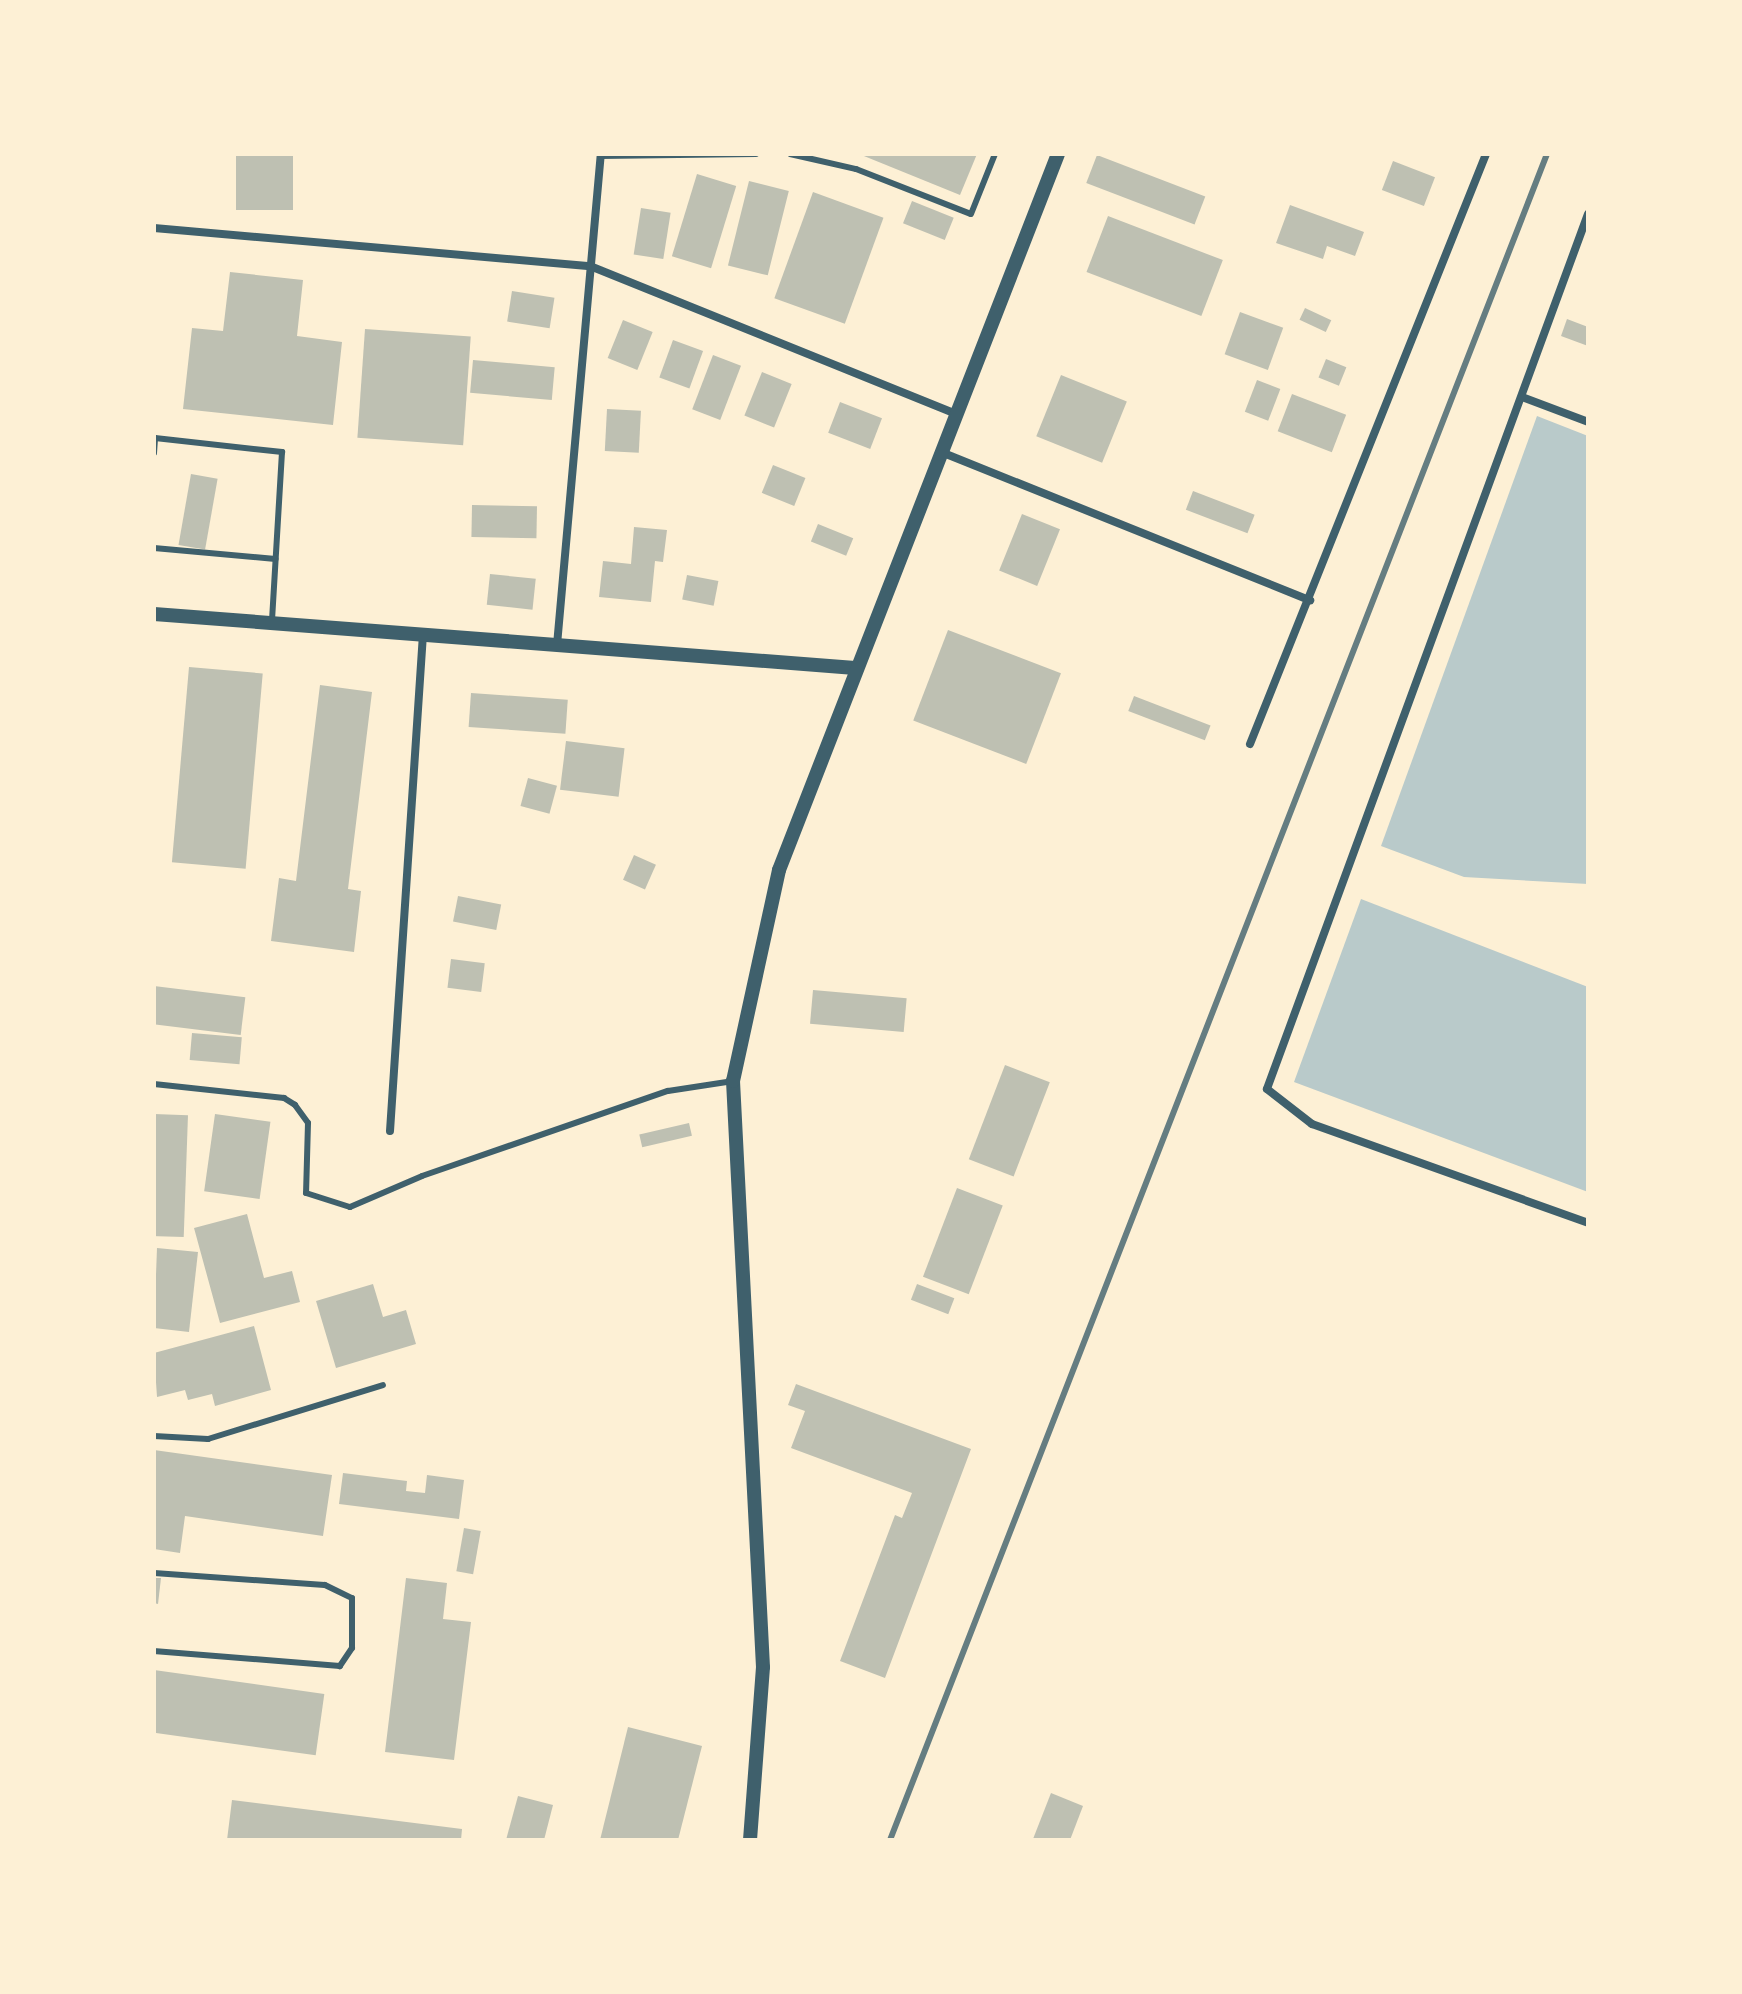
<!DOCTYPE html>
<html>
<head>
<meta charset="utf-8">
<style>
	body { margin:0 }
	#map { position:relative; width:1742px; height:1994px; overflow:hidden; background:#fdf0d5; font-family:"Golos Text",sans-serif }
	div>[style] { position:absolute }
	.green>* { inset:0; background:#b9caca }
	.building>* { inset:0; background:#bec0b2; transform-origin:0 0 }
	.service>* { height:6px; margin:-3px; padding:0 3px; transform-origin:3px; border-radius:3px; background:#3f606c }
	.minor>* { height:8px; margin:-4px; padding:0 4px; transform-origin:4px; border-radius:4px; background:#3f606c }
	.tertiary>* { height:14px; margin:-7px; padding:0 7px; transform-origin:7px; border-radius:7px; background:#3f606c }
	.rail>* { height:6px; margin:-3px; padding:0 3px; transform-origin:3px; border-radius:3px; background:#657d81 }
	span { translate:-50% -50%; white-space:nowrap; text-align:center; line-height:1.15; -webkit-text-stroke:6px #fdf0d5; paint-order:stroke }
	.frame { position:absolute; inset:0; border:156px solid #fdf0d5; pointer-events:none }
</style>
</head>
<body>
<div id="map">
	<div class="green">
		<div style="clip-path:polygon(1537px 416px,1588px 436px,1588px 884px,1464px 877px,1381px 846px)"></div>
		<div style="clip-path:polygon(1361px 899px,1588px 987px,1588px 1192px,1294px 1082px)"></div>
	</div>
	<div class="building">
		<div style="left:236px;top:154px;width:57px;height:56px"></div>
		<div style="clip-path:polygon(859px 154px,977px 154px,960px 195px)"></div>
		<div style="left:1097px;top:155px;width:116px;height:30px;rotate:21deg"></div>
		<div style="left:1393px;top:161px;width:45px;height:31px;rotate:21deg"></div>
		<div style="left:697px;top:174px;width:41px;height:86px;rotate:17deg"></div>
		<div style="left:749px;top:181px;width:41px;height:87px;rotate:14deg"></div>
		<div style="left:813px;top:192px;width:75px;height:113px;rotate:20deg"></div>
		<div style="left:912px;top:201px;width:45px;height:24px;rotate:22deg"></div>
		<div style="clip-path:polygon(1290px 205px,1364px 232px,1355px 256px,1327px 246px,1323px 259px,1276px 243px)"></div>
		<div style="left:641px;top:208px;width:30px;height:47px;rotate:9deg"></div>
		<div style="left:1108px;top:216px;width:123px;height:60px;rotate:21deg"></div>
		<div style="clip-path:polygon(230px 272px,303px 280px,297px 336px,342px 342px,333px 425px,183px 409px,192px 328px,223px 331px)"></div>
		<div style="left:512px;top:291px;width:43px;height:31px;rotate:9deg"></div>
		<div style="left:1305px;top:308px;width:29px;height:13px;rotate:25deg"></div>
		<div style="left:1240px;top:312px;width:46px;height:45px;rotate:20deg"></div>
		<div style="clip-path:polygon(1567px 319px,1588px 327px,1588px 346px,1561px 336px)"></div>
		<div style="left:623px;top:320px;width:32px;height:41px;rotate:22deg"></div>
		<div style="left:365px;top:329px;width:106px;height:109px;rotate:4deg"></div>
		<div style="left:673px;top:340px;width:32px;height:40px;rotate:20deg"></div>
		<div style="left:713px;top:355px;width:30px;height:58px;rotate:21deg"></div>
		<div style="left:1326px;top:359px;width:22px;height:20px;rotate:22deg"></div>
		<div style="left:473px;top:360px;width:82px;height:33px;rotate:5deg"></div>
		<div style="left:762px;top:372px;width:32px;height:47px;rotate:22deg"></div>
		<div style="left:1061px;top:375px;width:71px;height:66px;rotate:22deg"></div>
		<div style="left:1257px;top:380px;width:25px;height:34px;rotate:21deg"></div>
		<div style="left:1292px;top:394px;width:58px;height:40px;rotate:21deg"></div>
		<div style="left:840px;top:402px;width:45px;height:33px;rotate:21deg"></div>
		<div style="left:607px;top:409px;width:34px;height:42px;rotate:3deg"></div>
		<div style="left:773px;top:465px;width:35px;height:30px;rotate:22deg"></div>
		<div style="left:191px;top:474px;width:27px;height:72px;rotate:10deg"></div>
		<div style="left:1193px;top:491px;width:66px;height:20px;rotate:21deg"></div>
		<div style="left:472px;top:505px;width:65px;height:32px;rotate:1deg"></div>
		<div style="left:1022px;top:514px;width:41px;height:61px;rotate:22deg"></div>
		<div style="left:818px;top:524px;width:38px;height:19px;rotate:22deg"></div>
		<div style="clip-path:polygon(634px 527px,667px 530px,663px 562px,655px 561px,651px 602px,599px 597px,603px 561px,631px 564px)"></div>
		<div style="left:490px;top:574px;width:46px;height:31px;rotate:6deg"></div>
		<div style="left:687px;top:575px;width:32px;height:25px;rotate:11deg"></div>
		<div style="left:948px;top:630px;width:121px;height:97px;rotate:21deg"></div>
		<div style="left:189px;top:667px;width:74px;height:196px;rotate:5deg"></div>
		<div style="clip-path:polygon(320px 685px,372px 692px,348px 889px,361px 891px,354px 952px,271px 941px,279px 878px,296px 881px)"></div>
		<div style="left:471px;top:693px;width:97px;height:34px;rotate:4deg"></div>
		<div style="left:1134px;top:696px;width:82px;height:16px;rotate:21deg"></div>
		<div style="left:566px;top:741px;width:59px;height:49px;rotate:7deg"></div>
		<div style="left:528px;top:778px;width:30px;height:29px;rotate:15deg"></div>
		<div style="left:634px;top:855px;width:24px;height:27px;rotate:24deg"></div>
		<div style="left:458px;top:896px;width:44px;height:26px;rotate:11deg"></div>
		<div style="left:451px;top:959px;width:34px;height:29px;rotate:7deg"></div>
		<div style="left:154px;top:986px;width:92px;height:38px;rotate:7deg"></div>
		<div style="left:813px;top:990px;width:94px;height:34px;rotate:5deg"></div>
		<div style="left:192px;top:1033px;width:50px;height:27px;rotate:5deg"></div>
		<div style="left:1005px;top:1065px;width:48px;height:101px;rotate:21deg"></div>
		<div style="left:154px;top:1114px;width:34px;height:122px;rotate:2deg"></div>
		<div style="left:215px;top:1114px;width:56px;height:78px;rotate:8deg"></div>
		<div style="left:689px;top:1123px;width:13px;height:51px;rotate:77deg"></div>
		<div style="left:957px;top:1188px;width:49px;height:95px;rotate:21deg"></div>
		<div style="clip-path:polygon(247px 1214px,264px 1278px,292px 1271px,300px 1302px,220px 1323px,194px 1228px)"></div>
		<div style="clip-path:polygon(157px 1248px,198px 1252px,189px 1332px,154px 1328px)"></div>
		<div style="clip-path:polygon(373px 1284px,383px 1317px,406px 1310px,416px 1344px,336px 1368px,316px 1301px)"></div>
		<div style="left:917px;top:1284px;width:40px;height:17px;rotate:21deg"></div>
		<div style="clip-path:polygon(254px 1326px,271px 1390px,215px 1406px,212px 1394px,188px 1400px,185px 1390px,157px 1397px,154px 1353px)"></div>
		<div style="clip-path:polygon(796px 1384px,971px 1449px,885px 1678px,840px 1661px,895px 1515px,902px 1518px,912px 1493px,791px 1448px,805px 1411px,788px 1405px)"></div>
		<div style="clip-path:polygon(154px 1450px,332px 1475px,323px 1536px,185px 1516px,180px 1553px,154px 1549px)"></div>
		<div style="clip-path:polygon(343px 1473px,407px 1481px,406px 1491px,425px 1493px,427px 1475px,464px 1480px,459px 1519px,339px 1504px)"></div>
		<div style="left:464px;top:1528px;width:17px;height:44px;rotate:10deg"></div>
		<div style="clip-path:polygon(154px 1578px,161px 1578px,158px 1604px,154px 1603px)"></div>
		<div style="clip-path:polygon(406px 1578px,447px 1583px,443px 1619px,471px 1622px,454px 1760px,385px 1752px)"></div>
		<div style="left:154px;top:1670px;width:172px;height:62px;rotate:8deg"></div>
		<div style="clip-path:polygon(628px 1727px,702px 1746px,678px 1840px,600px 1840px)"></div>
		<div style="clip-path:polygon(1051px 1793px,1083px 1806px,1070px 1840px,1033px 1839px)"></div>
		<div style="clip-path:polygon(518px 1796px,553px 1805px,544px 1840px,506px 1840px)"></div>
		<div style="clip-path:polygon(232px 1800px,462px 1829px,461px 1840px,227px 1840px)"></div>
	</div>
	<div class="service">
		<div style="left:790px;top:154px;width:68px;rotate:12.8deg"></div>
		<div style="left:856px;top:169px;width:123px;rotate:21.4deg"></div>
		<div style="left:971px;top:214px;width:65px;rotate:-68.2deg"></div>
		<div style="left:600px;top:156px;width:156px;rotate:-0.7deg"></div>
		<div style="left:154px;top:453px;width:15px;rotate:-86deg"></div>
		<div style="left:155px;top:438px;width:128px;rotate:6.3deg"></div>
		<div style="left:282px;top:452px;width:169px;rotate:93.4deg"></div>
		<div style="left:154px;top:548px;width:122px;rotate:5.2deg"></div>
		<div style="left:154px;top:1084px;width:131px;rotate:6.1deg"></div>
		<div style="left:284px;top:1098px;width:13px;rotate:32deg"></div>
		<div style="left:295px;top:1105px;width:22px;rotate:54deg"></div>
		<div style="left:308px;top:1123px;width:70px;rotate:91.6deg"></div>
		<div style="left:306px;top:1193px;width:46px;rotate:17.7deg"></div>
		<div style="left:350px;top:1207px;width:78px;rotate:-23.3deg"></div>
		<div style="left:422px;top:1176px;width:260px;rotate:-19.1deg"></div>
		<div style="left:668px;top:1091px;width:66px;rotate:-8.7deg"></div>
		<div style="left:154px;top:1436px;width:54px;rotate:3.2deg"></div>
		<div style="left:208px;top:1439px;width:183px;rotate:-17.1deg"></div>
		<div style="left:154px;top:1573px;width:171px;rotate:4deg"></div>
		<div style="left:325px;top:1585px;width:30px;rotate:26deg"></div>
		<div style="left:352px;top:1598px;width:50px;rotate:90deg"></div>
		<div style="left:352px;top:1648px;width:22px;rotate:124deg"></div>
		<div style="left:340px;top:1666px;width:187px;rotate:-175.4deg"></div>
	</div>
	<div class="minor">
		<div style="left:1588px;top:214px;width:932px;rotate:110.15deg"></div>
		<div style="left:1267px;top:1089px;width:57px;rotate:37.9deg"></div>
		<div style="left:1312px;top:1124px;width:293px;rotate:19.7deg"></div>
		<div style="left:154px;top:228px;width:438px;rotate:5deg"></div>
		<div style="left:590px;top:266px;width:395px;rotate:22deg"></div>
		<div style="left:1522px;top:397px;width:71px;rotate:20.7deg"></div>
		<div style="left:941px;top:452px;width:398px;rotate:21.9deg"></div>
		<div style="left:557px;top:645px;width:493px;rotate:-84.9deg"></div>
		<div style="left:1250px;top:744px;width:635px;rotate:-68.2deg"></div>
		<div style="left:390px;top:1131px;width:496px;rotate:-86.2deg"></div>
	</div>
	<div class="tertiary">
		<div style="left:154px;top:614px;width:703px;rotate:4.4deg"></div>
		<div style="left:750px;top:1840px;width:173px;rotate:-85.7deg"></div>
		<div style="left:763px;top:1667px;width:587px;rotate:-92.93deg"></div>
		<div style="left:733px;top:1081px;width:216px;rotate:-77.7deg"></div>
		<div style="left:779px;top:870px;width:768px;rotate:-68.71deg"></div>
	</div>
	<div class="rail">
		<div style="left:890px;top:1840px;width:1809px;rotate:-68.71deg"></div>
	</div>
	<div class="frame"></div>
</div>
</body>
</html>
